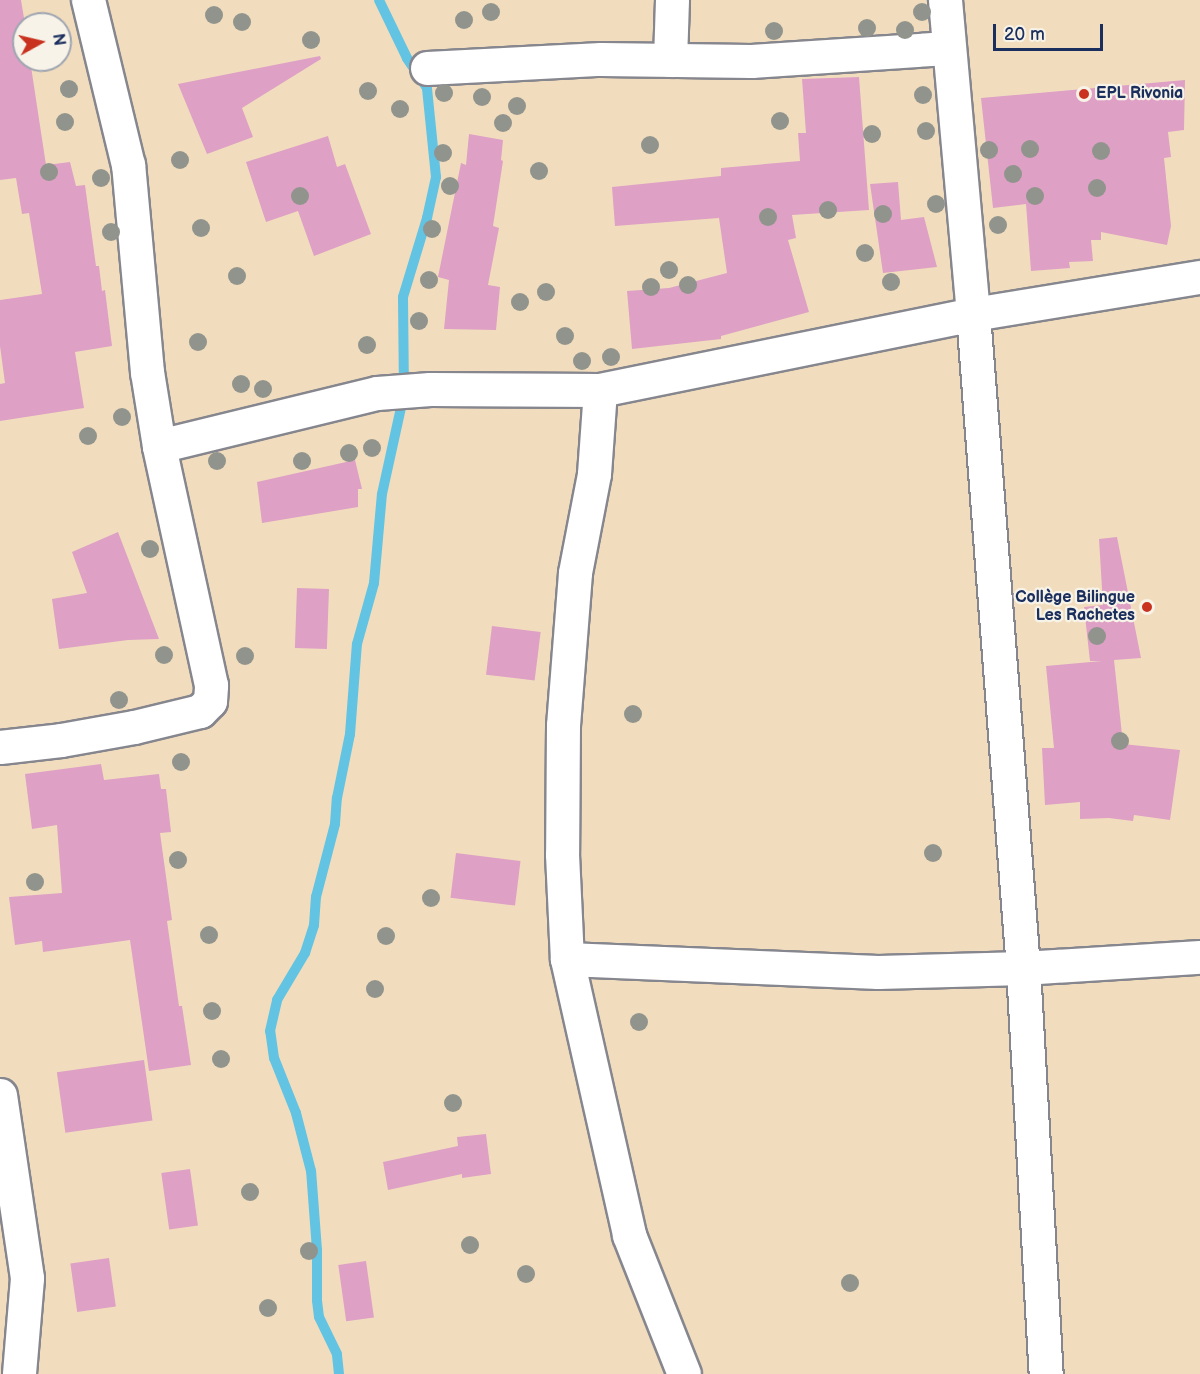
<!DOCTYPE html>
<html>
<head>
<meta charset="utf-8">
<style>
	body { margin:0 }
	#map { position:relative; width:1200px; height:1374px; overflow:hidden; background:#f1ddbd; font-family:"Balsamiq Sans",sans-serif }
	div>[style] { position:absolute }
	.stream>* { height:10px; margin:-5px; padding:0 5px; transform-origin:5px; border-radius:5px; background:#63c3e2 }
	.building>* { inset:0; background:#dea0c5; transform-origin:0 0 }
	.roads { filter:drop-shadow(2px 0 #86868e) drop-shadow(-2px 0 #86868e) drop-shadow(0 2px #86868e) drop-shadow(0 -2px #86868e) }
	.minor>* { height:33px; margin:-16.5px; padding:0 16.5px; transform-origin:16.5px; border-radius:16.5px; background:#fff }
	.trees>* { width:18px; height:18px; margin:-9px; border-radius:50%; background:#91948d }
	.dots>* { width:16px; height:16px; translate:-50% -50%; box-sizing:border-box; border:3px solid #f7f3e8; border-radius:50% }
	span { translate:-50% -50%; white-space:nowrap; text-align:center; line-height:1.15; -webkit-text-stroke:4.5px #f7f3e8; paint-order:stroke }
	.poi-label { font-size:16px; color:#1b2f5e; font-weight:700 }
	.left { translate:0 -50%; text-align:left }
	.right { translate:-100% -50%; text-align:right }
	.north { position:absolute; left:12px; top:12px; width:60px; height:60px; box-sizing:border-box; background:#f7f3e8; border:2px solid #9fa5b1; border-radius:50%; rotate:82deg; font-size:16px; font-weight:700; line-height:24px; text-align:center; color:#1b2f5e }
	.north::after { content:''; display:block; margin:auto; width:21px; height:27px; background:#c8321e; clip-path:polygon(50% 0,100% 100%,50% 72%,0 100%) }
	.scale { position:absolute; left:993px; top:24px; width:110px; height:27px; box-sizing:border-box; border:3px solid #1b2f5e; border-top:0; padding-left:8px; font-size:18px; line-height:21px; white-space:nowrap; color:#1b2f5e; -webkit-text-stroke:4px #f7f3e8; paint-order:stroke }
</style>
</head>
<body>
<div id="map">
	<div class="stream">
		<div style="left:339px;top:1374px;width:20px;rotate:-96deg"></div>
		<div style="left:337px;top:1354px;width:41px;rotate:-115.9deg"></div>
		<div style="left:319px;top:1317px;width:17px;rotate:-97deg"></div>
		<div style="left:317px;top:1300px;width:50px;rotate:-90deg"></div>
		<div style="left:317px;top:1250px;width:79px;rotate:-94.3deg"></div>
		<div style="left:311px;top:1171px;width:60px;rotate:-104.5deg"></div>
		<div style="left:296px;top:1113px;width:59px;rotate:-111.8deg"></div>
		<div style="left:274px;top:1058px;width:27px;rotate:-98deg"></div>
		<div style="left:270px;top:1031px;width:32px;rotate:-77deg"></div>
		<div style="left:277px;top:1000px;width:55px;rotate:-59.2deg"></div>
		<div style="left:305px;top:953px;width:29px;rotate:-72deg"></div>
		<div style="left:314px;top:925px;width:28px;rotate:-86deg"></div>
		<div style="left:316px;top:897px;width:75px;rotate:-75.4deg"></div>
		<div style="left:335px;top:824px;width:26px;rotate:-86deg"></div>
		<div style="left:337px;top:798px;width:65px;rotate:-78.5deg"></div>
		<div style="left:350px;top:734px;width:90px;rotate:-85.6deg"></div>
		<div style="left:357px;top:644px;width:63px;rotate:-74.4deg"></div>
		<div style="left:374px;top:583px;width:89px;rotate:-84.9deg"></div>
		<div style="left:382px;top:494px;width:102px;rotate:-77.6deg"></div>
		<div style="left:404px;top:394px;width:97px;rotate:-90.6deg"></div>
		<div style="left:403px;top:297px;width:83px;rotate:-73.1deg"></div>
		<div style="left:427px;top:218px;width:42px;rotate:-77.6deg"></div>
		<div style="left:436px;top:177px;width:89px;rotate:-95.8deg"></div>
		<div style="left:427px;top:88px;width:36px;rotate:-124deg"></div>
		<div style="left:407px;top:58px;width:64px;rotate:-115.8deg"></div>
	</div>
	<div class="building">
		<div style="clip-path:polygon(0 0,21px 0,25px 24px,24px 60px,30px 60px,46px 165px,70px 162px,76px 186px,85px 185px,96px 266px,99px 266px,102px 291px,105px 290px,112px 346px,75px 352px,84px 408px,0 421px,0 384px,5px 383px,0 346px,0 300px,42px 294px,29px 213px,22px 214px,16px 178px,0 180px)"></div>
		<div style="clip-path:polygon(320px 56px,321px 59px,242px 108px,253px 137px,207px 154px,178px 84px)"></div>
		<div style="clip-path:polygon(859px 77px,869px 210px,792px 215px,796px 238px,788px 240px,809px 312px,721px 336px,721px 339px,632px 349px,627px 291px,669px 288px,727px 273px,719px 218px,615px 226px,612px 187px,721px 176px,721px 168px,800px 161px,798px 133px,806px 133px,802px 79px)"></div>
		<div style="clip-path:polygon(1185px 80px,1184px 130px,1168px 132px,1171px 157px,1164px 158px,1171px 226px,1167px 245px,1101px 232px,1101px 240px,1091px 240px,1093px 261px,1069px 262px,1070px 268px,1031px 271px,1026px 204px,993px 208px,981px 98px)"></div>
		<div style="clip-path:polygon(469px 134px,503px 140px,501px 160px,503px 161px,493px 226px,499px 228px,488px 285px,500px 287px,496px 330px,444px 329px,449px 280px,438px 277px,461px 163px,466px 165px)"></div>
		<div style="clip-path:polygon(328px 136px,337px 167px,345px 164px,371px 234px,314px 256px,298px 211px,266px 222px,246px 162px)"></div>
		<div style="clip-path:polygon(898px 182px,901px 220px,924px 217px,937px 267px,883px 273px,870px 184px)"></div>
		<div style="clip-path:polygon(355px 460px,362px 489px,358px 489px,358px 507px,262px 523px,257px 482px)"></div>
		<div style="clip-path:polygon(118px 532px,159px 639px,128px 640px,59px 649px,52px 599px,87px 593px,72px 552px)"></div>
		<div style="clip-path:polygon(1117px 537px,1141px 658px,1114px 660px,1123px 744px,1180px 750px,1170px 820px,1134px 815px,1133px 821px,1109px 818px,1080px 819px,1080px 802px,1045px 805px,1042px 748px,1054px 748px,1046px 666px,1102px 661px,1090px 661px,1084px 607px,1103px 605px,1099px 539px)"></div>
		<div style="left:297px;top:588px;width:32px;height:60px;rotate:2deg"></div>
		<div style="left:492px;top:626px;width:49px;height:49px;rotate:7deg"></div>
		<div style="clip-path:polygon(101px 764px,104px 780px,159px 774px,161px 789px,166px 789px,171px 832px,160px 833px,172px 920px,167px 921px,179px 1006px,182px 1006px,191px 1065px,149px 1071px,130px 940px,43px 952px,42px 941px,15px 945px,9px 897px,62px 893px,57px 825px,32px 829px,25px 774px)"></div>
		<div style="left:456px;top:853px;width:65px;height:45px;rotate:7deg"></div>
		<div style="left:144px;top:1060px;width:61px;height:88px;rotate:82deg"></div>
		<div style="clip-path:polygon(486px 1134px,491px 1174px,462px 1178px,462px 1174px,388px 1190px,383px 1162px,458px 1146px,457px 1137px)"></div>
		<div style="left:190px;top:1169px;width:57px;height:29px;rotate:82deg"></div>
		<div style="left:109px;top:1258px;width:49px;height:39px;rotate:82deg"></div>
		<div style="left:366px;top:1261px;width:57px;height:28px;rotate:82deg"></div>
	</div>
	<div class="roads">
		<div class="minor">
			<div style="left:945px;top:0;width:315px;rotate:84.9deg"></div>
			<div style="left:973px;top:314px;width:656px;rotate:85.63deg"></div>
			<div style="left:1023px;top:968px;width:407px;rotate:86.8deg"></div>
			<div style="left:670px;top:60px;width:60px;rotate:-88.1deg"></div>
			<div style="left:427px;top:68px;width:174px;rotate:-3deg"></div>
			<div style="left:601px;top:59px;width:150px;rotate:0.8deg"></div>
			<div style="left:751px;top:61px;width:197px;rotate:-3.8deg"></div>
			<div style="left:600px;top:390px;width:84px;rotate:94.1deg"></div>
			<div style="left:594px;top:474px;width:101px;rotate:100.9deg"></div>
			<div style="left:575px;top:573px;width:152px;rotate:94.5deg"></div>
			<div style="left:563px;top:725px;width:129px;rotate:90.4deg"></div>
			<div style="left:562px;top:854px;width:105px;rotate:87.3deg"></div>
			<div style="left:567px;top:959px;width:283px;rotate:77.3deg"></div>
			<div style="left:629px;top:1235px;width:149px;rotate:68.4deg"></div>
			<div style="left:159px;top:446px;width:224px;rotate:-13.7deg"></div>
			<div style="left:377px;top:393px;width:53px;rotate:-4.3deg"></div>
			<div style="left:430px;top:389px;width:170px;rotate:0.3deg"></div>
			<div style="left:600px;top:390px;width:381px;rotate:-11.5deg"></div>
			<div style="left:973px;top:314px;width:230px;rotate:-9.3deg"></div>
			<div style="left:0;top:747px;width:61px;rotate:-6.5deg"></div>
			<div style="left:61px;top:740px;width:74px;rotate:-10.1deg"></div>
			<div style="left:134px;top:727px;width:68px;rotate:-13.6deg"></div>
			<div style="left:200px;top:711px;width:14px;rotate:-45deg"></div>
			<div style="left:210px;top:701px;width:16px;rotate:-86deg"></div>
			<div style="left:211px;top:685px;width:245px;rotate:-102.3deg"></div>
			<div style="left:159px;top:446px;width:75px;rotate:-99.2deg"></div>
			<div style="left:147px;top:372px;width:208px;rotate:-95.2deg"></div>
			<div style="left:128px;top:165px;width:170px;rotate:-103.6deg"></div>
			<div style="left:567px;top:959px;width:311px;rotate:2.4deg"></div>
			<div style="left:878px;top:972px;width:145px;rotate:-1.6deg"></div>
			<div style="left:1023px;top:968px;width:177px;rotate:-3.6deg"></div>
			<div style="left:0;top:1095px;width:185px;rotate:81.6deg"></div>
			<div style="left:27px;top:1278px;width:96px;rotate:94.8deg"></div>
		</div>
	</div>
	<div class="trees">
		<div style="left:491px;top:12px"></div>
		<div style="left:922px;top:12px"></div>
		<div style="left:214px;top:15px"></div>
		<div style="left:464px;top:20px"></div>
		<div style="left:242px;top:22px"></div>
		<div style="left:867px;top:28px"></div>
		<div style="left:905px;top:30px"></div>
		<div style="left:774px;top:31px"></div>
		<div style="left:311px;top:40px"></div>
		<div style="left:69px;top:89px"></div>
		<div style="left:368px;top:91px"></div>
		<div style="left:444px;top:93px"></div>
		<div style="left:923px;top:95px"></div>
		<div style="left:482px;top:97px"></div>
		<div style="left:517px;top:106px"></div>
		<div style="left:400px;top:109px"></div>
		<div style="left:780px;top:121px"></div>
		<div style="left:65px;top:122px"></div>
		<div style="left:503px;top:123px"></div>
		<div style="left:926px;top:131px"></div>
		<div style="left:872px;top:134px"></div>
		<div style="left:650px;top:145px"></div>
		<div style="left:1030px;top:149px"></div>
		<div style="left:989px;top:150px"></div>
		<div style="left:1101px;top:151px"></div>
		<div style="left:443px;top:153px"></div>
		<div style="left:180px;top:160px"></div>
		<div style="left:539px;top:171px"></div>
		<div style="left:49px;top:172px"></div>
		<div style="left:1013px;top:174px"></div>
		<div style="left:101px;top:178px"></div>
		<div style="left:450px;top:186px"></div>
		<div style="left:1097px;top:188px"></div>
		<div style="left:300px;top:196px"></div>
		<div style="left:1035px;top:196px"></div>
		<div style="left:936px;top:204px"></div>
		<div style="left:828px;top:210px"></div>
		<div style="left:883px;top:214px"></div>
		<div style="left:768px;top:217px"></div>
		<div style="left:998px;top:225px"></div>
		<div style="left:201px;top:228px"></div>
		<div style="left:432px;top:229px"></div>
		<div style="left:111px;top:232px"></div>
		<div style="left:865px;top:253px"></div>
		<div style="left:669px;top:270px"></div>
		<div style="left:237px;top:276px"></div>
		<div style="left:429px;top:280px"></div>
		<div style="left:891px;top:282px"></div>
		<div style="left:688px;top:285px"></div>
		<div style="left:651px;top:287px"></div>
		<div style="left:546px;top:292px"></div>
		<div style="left:520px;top:302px"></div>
		<div style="left:419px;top:321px"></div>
		<div style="left:565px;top:336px"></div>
		<div style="left:198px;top:342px"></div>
		<div style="left:367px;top:345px"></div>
		<div style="left:611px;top:357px"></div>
		<div style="left:582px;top:361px"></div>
		<div style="left:241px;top:384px"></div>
		<div style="left:263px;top:389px"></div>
		<div style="left:122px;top:417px"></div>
		<div style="left:88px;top:436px"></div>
		<div style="left:372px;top:448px"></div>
		<div style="left:349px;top:453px"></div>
		<div style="left:217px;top:461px"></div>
		<div style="left:302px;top:461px"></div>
		<div style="left:150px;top:549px"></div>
		<div style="left:1097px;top:636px"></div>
		<div style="left:164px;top:655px"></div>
		<div style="left:245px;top:656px"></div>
		<div style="left:119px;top:700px"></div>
		<div style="left:633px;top:714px"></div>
		<div style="left:1120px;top:741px"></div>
		<div style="left:181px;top:762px"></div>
		<div style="left:933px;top:853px"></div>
		<div style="left:178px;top:860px"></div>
		<div style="left:35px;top:882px"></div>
		<div style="left:431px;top:898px"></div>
		<div style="left:209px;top:935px"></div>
		<div style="left:386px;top:936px"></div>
		<div style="left:375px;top:989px"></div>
		<div style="left:212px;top:1011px"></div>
		<div style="left:639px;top:1022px"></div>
		<div style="left:221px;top:1059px"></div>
		<div style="left:453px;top:1103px"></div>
		<div style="left:250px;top:1192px"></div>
		<div style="left:470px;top:1245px"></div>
		<div style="left:309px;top:1251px"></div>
		<div style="left:526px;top:1274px"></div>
		<div style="left:850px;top:1283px"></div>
		<div style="left:268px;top:1308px"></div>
	</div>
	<div class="dots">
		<div style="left:1084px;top:94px;background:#c8321e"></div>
		<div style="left:1147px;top:607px;background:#c8321e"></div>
	</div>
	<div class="poi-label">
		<span class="left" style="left:1096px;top:94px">EPL Rivonia</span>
		<span class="right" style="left:1135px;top:607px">Collège Bilingue<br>Les Rachetes</span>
	</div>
	<div class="north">N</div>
	<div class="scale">20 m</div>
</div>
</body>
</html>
